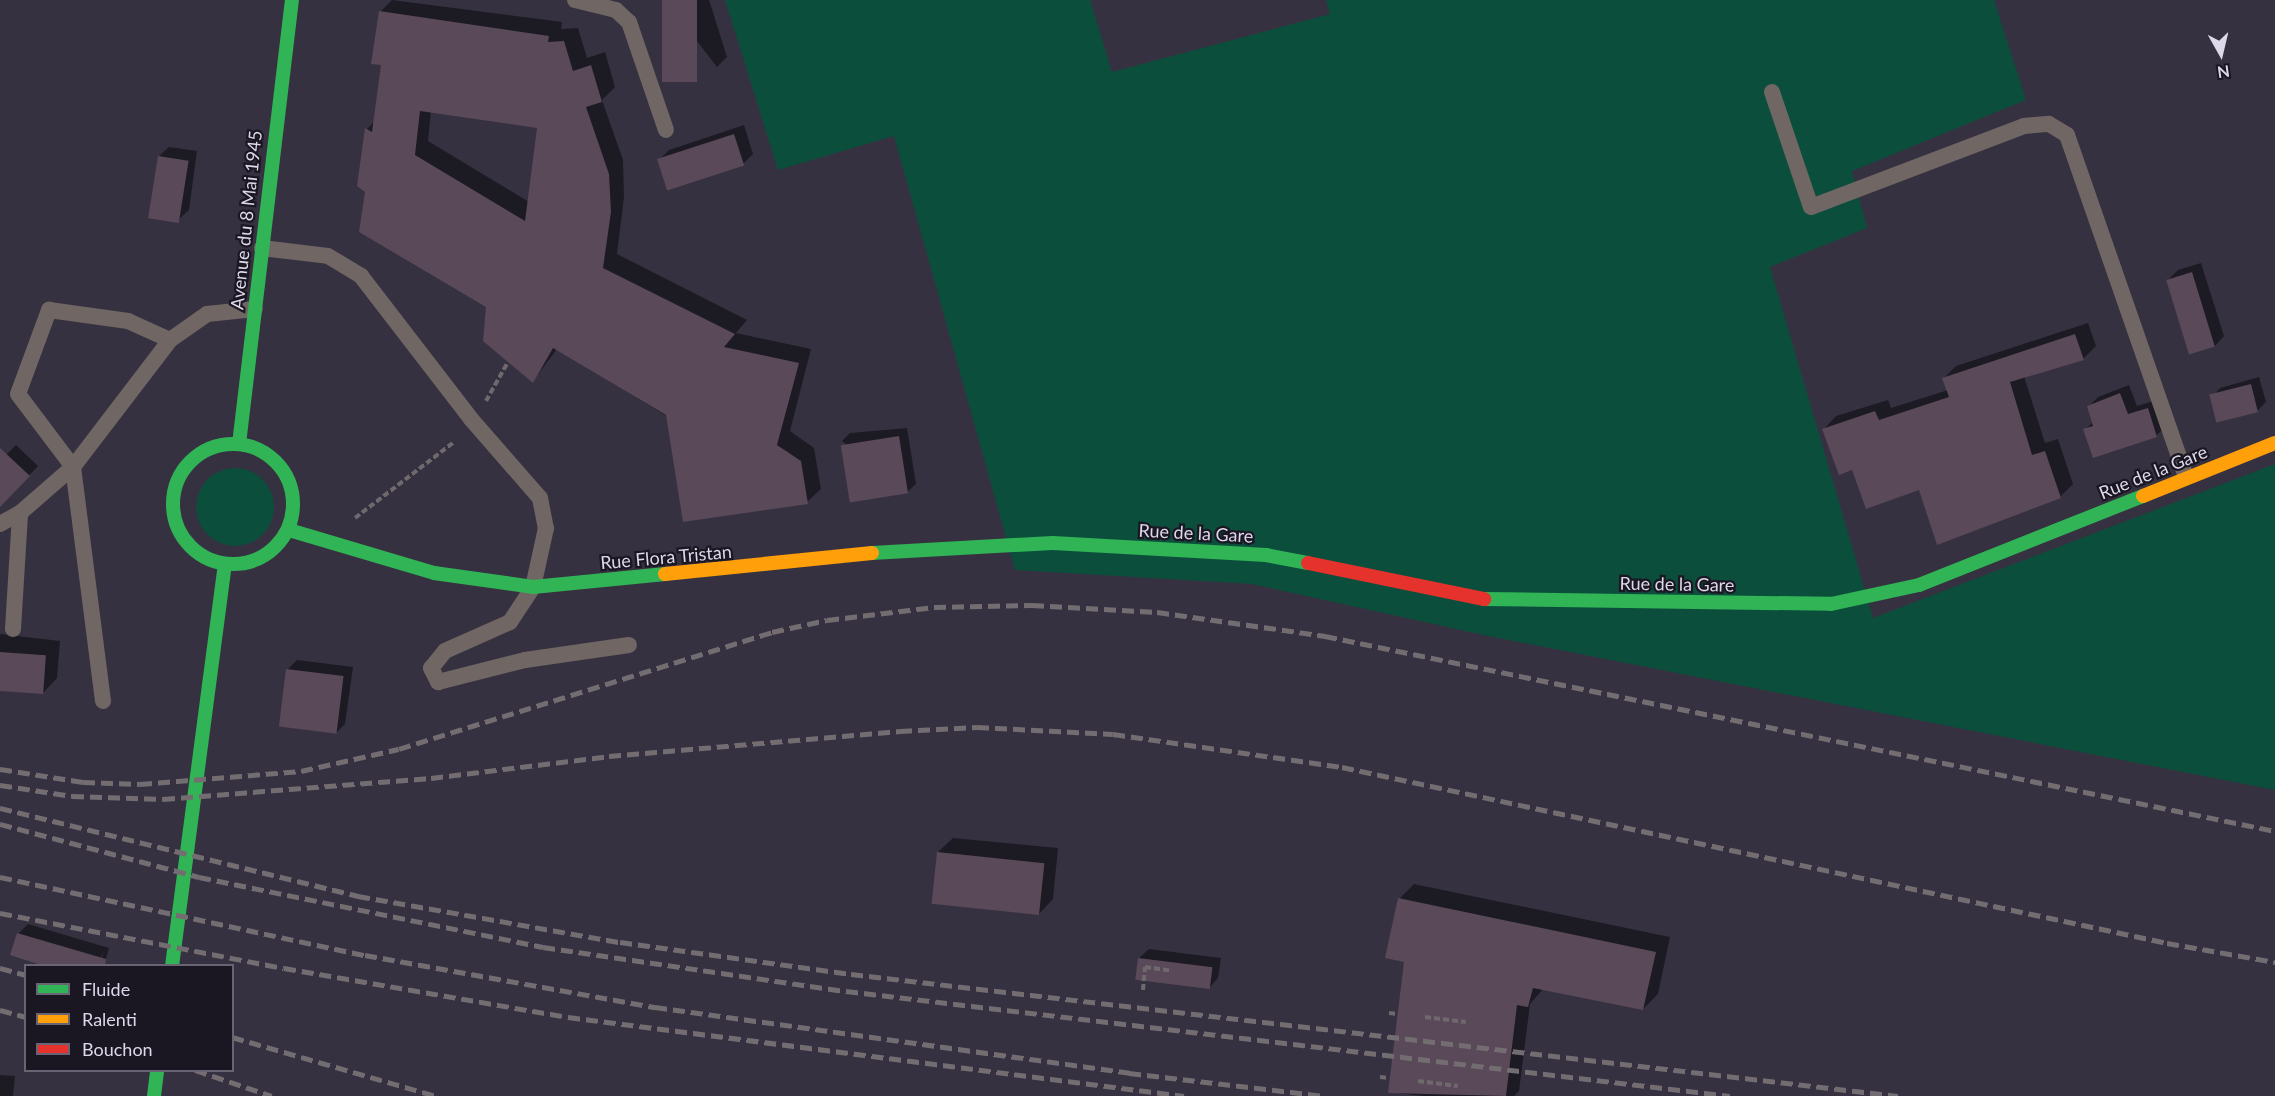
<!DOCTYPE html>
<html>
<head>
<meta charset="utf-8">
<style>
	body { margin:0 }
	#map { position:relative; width:2275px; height:1096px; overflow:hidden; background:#363141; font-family:Lato,sans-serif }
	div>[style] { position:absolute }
	.green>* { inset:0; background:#0c4e3c }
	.round { border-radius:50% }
	.shadow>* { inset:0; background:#0007 }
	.building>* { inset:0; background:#5a4958; transform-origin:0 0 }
	.path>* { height:4px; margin-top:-2px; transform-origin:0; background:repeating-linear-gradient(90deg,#6f686c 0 6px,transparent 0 9px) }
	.lane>* { height:16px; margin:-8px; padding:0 8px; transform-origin:8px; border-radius:8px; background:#706663 }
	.fast>* { height:14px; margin:-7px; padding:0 7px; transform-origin:7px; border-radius:7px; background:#30b455 }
	.fast>.ring { margin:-7px; padding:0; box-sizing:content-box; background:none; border:14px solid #30b455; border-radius:50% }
	.slow>* { height:14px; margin:-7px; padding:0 7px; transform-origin:7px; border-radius:7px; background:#ff9f0a }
	.jam>* { height:14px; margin:-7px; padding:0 7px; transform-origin:7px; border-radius:7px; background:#e5322d }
	.rail>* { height:4.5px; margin-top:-2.25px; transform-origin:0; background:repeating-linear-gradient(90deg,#736d71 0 12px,transparent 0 18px) }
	span { translate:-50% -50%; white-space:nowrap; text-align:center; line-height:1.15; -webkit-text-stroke:4.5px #1a1723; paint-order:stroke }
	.street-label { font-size:18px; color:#ddd8ea }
	.legend { position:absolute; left:24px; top:964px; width:210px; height:108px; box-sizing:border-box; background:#1a1723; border:2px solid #686473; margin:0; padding:8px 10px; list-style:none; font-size:18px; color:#ddd8ea }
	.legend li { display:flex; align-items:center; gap:12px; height:30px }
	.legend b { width:30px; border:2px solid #686473 }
	.north { position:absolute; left:2191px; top:24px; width:60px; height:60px; -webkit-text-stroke:4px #1a1723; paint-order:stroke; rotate:172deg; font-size:16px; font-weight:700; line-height:24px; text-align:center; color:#ddd8ea }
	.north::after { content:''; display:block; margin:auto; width:21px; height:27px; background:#ddd8ea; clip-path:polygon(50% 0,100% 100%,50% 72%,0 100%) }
</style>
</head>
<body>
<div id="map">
	<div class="green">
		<div style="clip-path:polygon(725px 0,1090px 0,1112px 72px,1330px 14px,1326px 0,1994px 0,2026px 100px,1852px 171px,1867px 228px,1770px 267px,1873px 618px,2275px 464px,2275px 790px,1488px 636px,1252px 584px,1015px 570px,894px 136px,778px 170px)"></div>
		<div class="round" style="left:196px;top:468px;width:78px;height:78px"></div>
	</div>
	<div class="shadow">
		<div style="clip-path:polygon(evenodd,392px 0,562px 22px,561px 29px,578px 28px,587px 58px,605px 52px,615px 87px,602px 100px,623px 160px,624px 197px,617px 254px,747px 320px,736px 333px,811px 349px,790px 431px,814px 448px,821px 489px,807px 502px,557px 349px,533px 381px,488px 306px,359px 186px,367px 129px,375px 121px,382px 64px,381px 11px,392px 0,431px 111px,539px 126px,529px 202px,428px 141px,431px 111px)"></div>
		<div style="clip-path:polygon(665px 0,709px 0,727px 57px,717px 67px)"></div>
		<div style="clip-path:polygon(744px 125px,753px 154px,743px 164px,659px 160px,669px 150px)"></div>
		<div style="clip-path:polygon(169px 147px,197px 151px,189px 210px,179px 219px,159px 156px)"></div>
		<div style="clip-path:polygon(2201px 263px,2224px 336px,2215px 346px,2189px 351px,2168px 280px,2178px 270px)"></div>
		<div style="clip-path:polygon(2088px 323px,2096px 346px,2083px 359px,2024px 376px,2045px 443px,2058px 439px,2073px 484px,2060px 497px,1920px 488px,1853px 468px,1824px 429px,1836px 416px,1888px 400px,1891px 408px,1948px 390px,1944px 378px,1956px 366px)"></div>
		<div style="clip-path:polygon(2259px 377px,2266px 402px,2257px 411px,2212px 397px,2220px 388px)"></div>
		<div style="clip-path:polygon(2129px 385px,2137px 406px,2157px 400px,2165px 427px,2156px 436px,2085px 430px,2093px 422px,2089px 406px,2098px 397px)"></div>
		<div style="clip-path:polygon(907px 428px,916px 484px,907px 492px,842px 441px,850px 433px)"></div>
		<div style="clip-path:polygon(16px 445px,38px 466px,0 506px,0 461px)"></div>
		<div style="clip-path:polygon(0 634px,60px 641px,57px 678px,43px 693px,0 689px)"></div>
		<div style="clip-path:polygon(297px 660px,353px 667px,345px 724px,336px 733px,288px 669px)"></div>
		<div style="clip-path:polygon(953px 838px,1058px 848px,1053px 899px,1039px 914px,938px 852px)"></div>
		<div style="clip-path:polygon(1414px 884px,1670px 937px,1658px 994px,1643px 1009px,1543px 989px,1530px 1004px,1519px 1091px,1514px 1096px,1424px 1096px,1389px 1092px,1406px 961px,1399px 899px)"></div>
		<div style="clip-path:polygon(28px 924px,109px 948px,104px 966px,99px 966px,104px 951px,96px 966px,18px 934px)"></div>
		<div style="clip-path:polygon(1149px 949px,1221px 958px,1218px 978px,1209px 988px,1139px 958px)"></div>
		<div style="clip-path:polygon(0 1075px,15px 1076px,13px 1096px,0 1096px)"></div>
	</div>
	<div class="building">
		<div style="left:662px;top:0;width:35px;height:82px"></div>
		<div style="clip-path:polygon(evenodd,379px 11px,549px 36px,548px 42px,564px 41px,573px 71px,591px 65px,602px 102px,586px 107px,609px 174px,611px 212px,603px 268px,735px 334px,724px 347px,799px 363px,777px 445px,801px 461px,808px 504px,683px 522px,666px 415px,553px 348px,533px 383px,483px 341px,486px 307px,359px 232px,365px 192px,357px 186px,365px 128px,372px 132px,381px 65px,371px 64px,379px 11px,420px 111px,537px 128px,525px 221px,415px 155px,420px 111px)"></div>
		<div style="left:734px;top:134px;width:33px;height:81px;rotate:72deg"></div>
		<div style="left:158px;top:156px;width:31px;height:63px;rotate:9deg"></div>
		<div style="left:2192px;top:272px;width:78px;height:27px;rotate:73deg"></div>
		<div style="clip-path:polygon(2075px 334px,2084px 360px,2010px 382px,2032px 455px,2045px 451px,2061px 498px,1937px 545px,1919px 490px,1866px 509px,1852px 470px,1839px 475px,1822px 429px,1875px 411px,1879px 420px,1949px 397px,1942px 378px)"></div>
		<div style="left:2251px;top:384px;width:29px;height:43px;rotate:76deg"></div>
		<div style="clip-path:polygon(2120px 393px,2128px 414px,2148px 408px,2157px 437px,2093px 458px,2083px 429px,2093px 426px,2087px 406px)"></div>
		<div style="left:899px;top:436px;width:58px;height:59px;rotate:81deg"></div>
		<div style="clip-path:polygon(0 448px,30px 476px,0 507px)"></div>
		<div style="left:0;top:652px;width:46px;height:39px;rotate:4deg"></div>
		<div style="left:286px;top:669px;width:58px;height:58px;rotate:7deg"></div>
		<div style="left:937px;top:852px;width:108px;height:52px;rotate:6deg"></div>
		<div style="clip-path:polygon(1398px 898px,1656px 952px,1643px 1010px,1533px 988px,1528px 1007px,1517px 1005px,1506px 1096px,1388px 1093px,1404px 962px,1385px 958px)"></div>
		<div style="clip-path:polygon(17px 933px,106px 959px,105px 966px,44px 966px,10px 955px)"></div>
		<div style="left:1138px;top:958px;width:75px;height:22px;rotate:7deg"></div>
	</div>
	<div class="path">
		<div style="left:486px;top:401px;width:45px;rotate:-60.6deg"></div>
		<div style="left:355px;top:518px;width:125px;rotate:-37.5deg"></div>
		<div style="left:1143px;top:990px;width:23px;rotate:-85deg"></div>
		<div style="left:1145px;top:967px;width:27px;rotate:8deg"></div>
		<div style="left:1389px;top:1013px;width:9px;rotate:6deg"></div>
		<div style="left:1425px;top:1017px;width:41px;rotate:7deg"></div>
		<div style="left:1380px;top:1077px;width:9px;rotate:6deg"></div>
		<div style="left:1418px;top:1081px;width:40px;rotate:7.1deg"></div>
	</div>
	<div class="lane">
		<div style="left:575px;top:0;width:42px;rotate:13.7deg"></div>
		<div style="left:616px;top:10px;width:18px;rotate:43deg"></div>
		<div style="left:629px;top:22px;width:114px;rotate:71.1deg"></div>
		<div style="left:1772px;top:92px;width:121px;rotate:71.3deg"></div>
		<div style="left:1811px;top:207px;width:228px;rotate:-20.8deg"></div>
		<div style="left:2024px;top:126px;width:25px;rotate:-5deg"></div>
		<div style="left:2049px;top:124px;width:21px;rotate:31deg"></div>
		<div style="left:2067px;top:135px;width:362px;rotate:70.8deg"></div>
		<div style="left:262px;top:248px;width:66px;rotate:6.9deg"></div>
		<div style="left:328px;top:256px;width:39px;rotate:31deg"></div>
		<div style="left:361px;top:276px;width:180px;rotate:52.4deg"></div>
		<div style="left:471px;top:419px;width:105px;rotate:48.9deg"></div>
		<div style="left:540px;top:498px;width:31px;rotate:79deg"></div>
		<div style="left:546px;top:528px;width:60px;rotate:102.4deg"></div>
		<div style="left:533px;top:587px;width:42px;rotate:123.3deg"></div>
		<div style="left:510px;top:622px;width:71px;rotate:156deg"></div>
		<div style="left:445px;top:651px;width:22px;rotate:129deg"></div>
		<div style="left:431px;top:668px;width:16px;rotate:63deg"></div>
		<div style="left:438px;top:682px;width:90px;rotate:-14.2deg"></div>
		<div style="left:525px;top:660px;width:105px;rotate:-8.2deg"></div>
		<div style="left:0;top:524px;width:23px;rotate:-29deg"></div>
		<div style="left:20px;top:513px;width:70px;rotate:-41deg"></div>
		<div style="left:73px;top:467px;width:91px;rotate:-127deg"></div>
		<div style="left:18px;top:394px;width:90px;rotate:-69.7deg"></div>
		<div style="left:49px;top:310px;width:80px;rotate:7.9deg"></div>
		<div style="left:128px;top:321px;width:46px;rotate:24.3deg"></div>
		<div style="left:13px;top:629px;width:116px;rotate:-86.5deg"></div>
		<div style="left:103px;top:701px;width:236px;rotate:-97.3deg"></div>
		<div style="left:73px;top:467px;width:160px;rotate:-52.6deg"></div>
		<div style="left:170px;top:340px;width:45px;rotate:-35.1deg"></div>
		<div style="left:207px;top:314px;width:48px;rotate:-5.9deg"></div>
	</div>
	<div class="fast">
		<div class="ring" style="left:173px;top:444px;width:106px;height:106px"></div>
		<div style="left:239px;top:444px;width:447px;rotate:-83.2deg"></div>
		<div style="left:289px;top:530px;width:151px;rotate:16.5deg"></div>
		<div style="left:434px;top:573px;width:100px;rotate:8deg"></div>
		<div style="left:533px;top:587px;width:133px;rotate:-5.6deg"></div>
		<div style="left:872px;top:553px;width:181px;rotate:-3.2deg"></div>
		<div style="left:1053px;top:543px;width:213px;rotate:3.2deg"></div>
		<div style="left:1266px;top:555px;width:43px;rotate:10.8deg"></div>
		<div style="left:1484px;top:599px;width:347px;rotate:0.8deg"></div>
		<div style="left:1831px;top:604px;width:90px;rotate:-12.2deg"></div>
		<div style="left:1919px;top:585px;width:241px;rotate:-21.7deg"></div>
		<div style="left:172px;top:966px;width:405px;rotate:-82.5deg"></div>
		<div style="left:154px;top:1096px;width:26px;rotate:-83deg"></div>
	</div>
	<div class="slow">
		<div style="left:2143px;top:496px;width:142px;rotate:-21.9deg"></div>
		<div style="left:665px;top:574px;width:208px;rotate:-5.8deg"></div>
	</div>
	<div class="jam">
		<div style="left:1308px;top:563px;width:180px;rotate:11.6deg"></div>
	</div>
	<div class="rail">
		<div style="left:0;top:769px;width:84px;rotate:8.9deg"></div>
		<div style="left:83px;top:782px;width:57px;rotate:2deg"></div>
		<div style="left:140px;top:784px;width:162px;rotate:-4.6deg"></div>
		<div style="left:301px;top:771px;width:100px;rotate:-12.7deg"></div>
		<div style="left:399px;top:749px;width:391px;rotate:-17.4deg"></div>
		<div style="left:772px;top:632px;width:56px;rotate:-12.3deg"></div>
		<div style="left:827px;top:620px;width:108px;rotate:-6.9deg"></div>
		<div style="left:934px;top:607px;width:98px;rotate:-1.2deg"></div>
		<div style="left:1032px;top:605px;width:125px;rotate:3.2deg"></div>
		<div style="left:1157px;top:612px;width:170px;rotate:8.1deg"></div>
		<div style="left:1325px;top:636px;width:970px;rotate:11.6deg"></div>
		<div style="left:0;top:785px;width:73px;rotate:8.7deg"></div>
		<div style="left:72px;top:796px;width:91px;rotate:1.9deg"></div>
		<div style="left:163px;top:799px;width:269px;rotate:-4.5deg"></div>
		<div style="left:431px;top:778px;width:179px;rotate:-7deg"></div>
		<div style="left:609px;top:756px;width:292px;rotate:-4.9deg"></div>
		<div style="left:900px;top:731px;width:77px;rotate:-3deg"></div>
		<div style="left:977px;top:727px;width:136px;rotate:2.9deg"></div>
		<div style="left:1113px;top:734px;width:231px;rotate:8.2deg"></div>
		<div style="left:1342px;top:767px;width:844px;rotate:12.04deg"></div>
		<div style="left:2167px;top:943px;width:110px;rotate:10deg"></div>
		<div style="left:0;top:808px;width:369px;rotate:13.8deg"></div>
		<div style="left:358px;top:896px;width:266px;rotate:10deg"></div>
		<div style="left:620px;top:942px;width:233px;rotate:7.9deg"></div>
		<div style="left:851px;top:974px;width:1054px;rotate:6.65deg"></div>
		<div style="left:0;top:824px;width:206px;rotate:14.9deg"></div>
		<div style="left:199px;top:877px;width:351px;rotate:11.5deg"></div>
		<div style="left:543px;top:947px;width:306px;rotate:8.3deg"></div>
		<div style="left:846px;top:991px;width:890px;rotate:6.77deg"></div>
		<div style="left:0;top:877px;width:373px;rotate:12.1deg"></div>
		<div style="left:365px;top:955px;width:295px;rotate:10.2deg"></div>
		<div style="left:655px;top:1007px;width:479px;rotate:7.9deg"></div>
		<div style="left:1129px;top:1073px;width:196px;rotate:6.7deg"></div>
		<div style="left:0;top:913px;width:289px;rotate:11deg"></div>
		<div style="left:284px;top:968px;width:288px;rotate:9.8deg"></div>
		<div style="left:568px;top:1017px;width:621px;rotate:7.31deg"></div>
		<div style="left:0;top:968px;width:27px;rotate:15deg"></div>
		<div style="left:0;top:1010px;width:27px;rotate:15deg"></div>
		<div style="left:232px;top:1037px;width:212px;rotate:16.1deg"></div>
		<div style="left:195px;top:1070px;width:81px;rotate:18.7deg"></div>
	</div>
	<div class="street-label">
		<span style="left:246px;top:220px;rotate:-84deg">Avenue du 8 Mai 1945</span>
		<span style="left:2153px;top:472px;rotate:-22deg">Rue de la Gare</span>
		<span style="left:1196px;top:533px;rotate:3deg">Rue de la Gare</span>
		<span style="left:666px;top:557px;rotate:-5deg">Rue Flora Tristan</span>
		<span style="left:1677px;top:584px;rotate:1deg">Rue de la Gare</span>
	</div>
	<ul class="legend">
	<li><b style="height:8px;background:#30b455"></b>Fluide</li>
	<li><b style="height:8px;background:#ff9f0a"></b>Ralenti</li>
	<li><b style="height:8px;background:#e5322d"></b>Bouchon</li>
	</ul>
	<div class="north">N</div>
</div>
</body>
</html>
